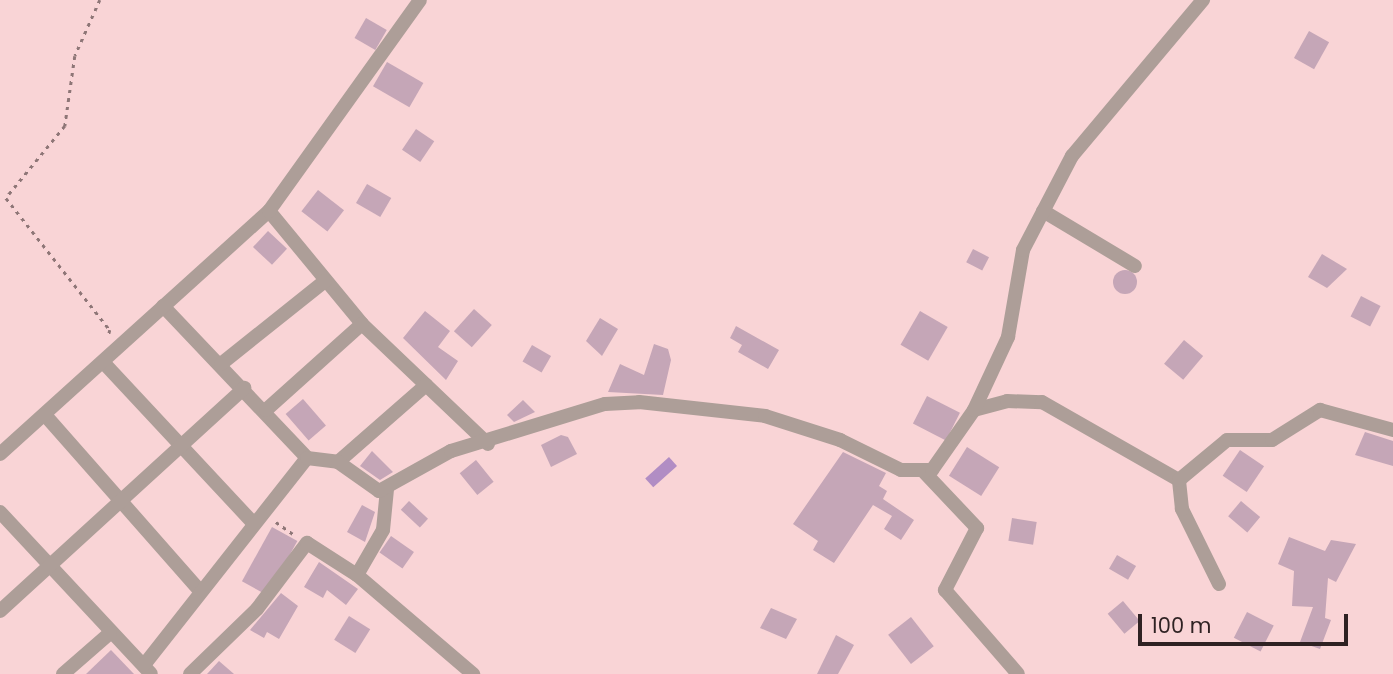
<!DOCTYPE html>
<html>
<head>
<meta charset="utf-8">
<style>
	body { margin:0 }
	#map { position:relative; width:1393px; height:674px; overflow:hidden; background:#f9d4d6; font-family:Poppins,sans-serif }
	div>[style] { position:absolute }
	.water>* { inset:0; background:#b18dc4; transform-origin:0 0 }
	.building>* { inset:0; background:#c5a6b7; transform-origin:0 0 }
	.round { border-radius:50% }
	.path>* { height:2.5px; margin-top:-1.25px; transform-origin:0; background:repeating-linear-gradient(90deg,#8e7677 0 3.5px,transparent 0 8.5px) }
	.minor>* { height:14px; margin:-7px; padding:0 7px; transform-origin:7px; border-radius:7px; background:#ad9e98 }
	span { translate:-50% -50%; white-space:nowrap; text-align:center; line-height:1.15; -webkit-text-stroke:5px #f9d4d6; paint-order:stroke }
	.scale { position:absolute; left:1138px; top:614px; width:210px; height:32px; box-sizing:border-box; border:4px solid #2f2223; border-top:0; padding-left:9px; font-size:21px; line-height:24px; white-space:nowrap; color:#2f2223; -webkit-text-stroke:5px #f9d4d6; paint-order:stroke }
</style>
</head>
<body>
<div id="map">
	<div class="water">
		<div style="left:669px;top:457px;width:12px;height:32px;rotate:48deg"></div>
	</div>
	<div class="building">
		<div style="left:366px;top:18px;width:24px;height:23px;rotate:30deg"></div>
		<div style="left:1309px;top:31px;width:23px;height:31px;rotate:29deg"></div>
		<div style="left:387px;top:62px;width:42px;height:28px;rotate:30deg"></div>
		<div style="left:416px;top:129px;width:22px;height:25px;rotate:34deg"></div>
		<div style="left:367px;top:184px;width:28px;height:22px;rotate:30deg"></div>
		<div style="left:318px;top:190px;width:33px;height:27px;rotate:38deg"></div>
		<div style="left:268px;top:231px;width:26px;height:22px;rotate:43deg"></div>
		<div style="left:973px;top:249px;width:18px;height:15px;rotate:27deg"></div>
		<div style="clip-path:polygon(1322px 254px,1347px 269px,1327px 288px,1308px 277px)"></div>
		<div class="round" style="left:1113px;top:270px;width:24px;height:24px"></div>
		<div style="left:1361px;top:296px;width:22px;height:23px;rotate:27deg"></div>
		<div style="left:474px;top:309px;width:24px;height:30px;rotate:42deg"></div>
		<div style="clip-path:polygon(425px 311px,450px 331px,438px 347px,458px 361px,446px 380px,403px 338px)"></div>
		<div style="left:920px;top:311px;width:32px;height:39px;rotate:30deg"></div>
		<div style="clip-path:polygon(600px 318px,618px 329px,602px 356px,586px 341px)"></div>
		<div style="clip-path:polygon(736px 326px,779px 350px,768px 369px,738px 352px,742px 345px,730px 338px)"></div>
		<div style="left:1184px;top:340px;width:25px;height:31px;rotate:40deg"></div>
		<div style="clip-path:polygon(654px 344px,668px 349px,671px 360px,663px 395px,608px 392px,620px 364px,644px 375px)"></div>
		<div style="left:532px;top:345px;width:22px;height:19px;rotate:30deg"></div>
		<div style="left:927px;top:396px;width:37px;height:31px;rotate:27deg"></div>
		<div style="left:303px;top:399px;width:35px;height:23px;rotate:49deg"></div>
		<div style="clip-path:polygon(523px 400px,535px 412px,514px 422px,507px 415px)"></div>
		<div style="clip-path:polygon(1365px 432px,1393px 441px,1393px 466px,1355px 455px)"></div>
		<div style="clip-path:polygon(561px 435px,568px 437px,577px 454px,551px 467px,541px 445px)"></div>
		<div style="left:967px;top:447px;width:38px;height:34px;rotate:32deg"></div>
		<div style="left:1240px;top:450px;width:29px;height:31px;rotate:34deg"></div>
		<div style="clip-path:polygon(372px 451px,393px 472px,380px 480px,360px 466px)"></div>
		<div style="clip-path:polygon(843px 452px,886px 473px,879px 486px,887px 491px,883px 499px,914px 520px,901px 540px,884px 529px,892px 516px,873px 505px,834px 563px,813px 550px,818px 541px,793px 524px)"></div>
		<div style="left:476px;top:460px;width:28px;height:21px;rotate:51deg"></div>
		<div style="left:409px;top:501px;width:26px;height:12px;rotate:43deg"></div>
		<div style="left:1241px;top:501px;width:25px;height:20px;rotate:40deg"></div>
		<div style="clip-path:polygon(362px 505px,375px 512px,365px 542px,347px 532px)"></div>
		<div style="left:1012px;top:518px;width:25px;height:23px;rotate:9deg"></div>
		<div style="left:272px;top:527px;width:29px;height:62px;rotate:29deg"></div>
		<div style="left:391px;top:536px;width:28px;height:20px;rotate:35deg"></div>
		<div style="clip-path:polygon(1289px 537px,1325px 551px,1331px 540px,1356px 544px,1336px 582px,1328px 578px,1325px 618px,1331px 620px,1320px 649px,1300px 642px,1313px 607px,1292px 606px,1294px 571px,1278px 564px)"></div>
		<div style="left:1117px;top:555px;width:22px;height:16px;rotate:30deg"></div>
		<div style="clip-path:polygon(319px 562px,358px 589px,346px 605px,327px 590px,323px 598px,304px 587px)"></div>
		<div style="clip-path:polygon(281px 593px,298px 606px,279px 639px,267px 632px,264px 638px,250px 630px)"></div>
		<div style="left:1123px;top:601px;width:26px;height:20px;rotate:50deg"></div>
		<div style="clip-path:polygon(771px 608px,797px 619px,786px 639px,760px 628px)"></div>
		<div style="left:1247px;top:612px;width:30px;height:29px;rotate:27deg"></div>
		<div style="left:349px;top:616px;width:25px;height:28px;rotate:32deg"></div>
		<div style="left:911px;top:617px;width:37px;height:29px;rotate:52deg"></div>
		<div style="clip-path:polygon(836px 635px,854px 645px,838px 674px,817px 674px)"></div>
		<div style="clip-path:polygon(111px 650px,134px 674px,86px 674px)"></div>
		<div style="clip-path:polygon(219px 661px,234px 674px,207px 674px)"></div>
	</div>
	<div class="path">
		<div style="left:100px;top:0;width:61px;rotate:114.1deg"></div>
		<div style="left:75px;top:56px;width:71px;rotate:98.1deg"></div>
		<div style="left:65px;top:126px;width:93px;rotate:129.3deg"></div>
		<div style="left:6px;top:198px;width:168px;rotate:51.8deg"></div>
		<div style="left:110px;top:330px;width:8px;rotate:104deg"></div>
		<div style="left:276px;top:522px;width:24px;rotate:35deg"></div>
	</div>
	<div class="minor">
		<div style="left:269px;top:211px;width:146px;rotate:50.5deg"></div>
		<div style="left:362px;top:324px;width:174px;rotate:43.6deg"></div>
		<div style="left:1043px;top:211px;width:107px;rotate:30.9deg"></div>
		<div style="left:163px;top:306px;width:209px;rotate:46.5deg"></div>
		<div style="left:103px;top:362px;width:219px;rotate:47deg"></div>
		<div style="left:221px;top:364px;width:133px;rotate:-38.6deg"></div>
		<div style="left:266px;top:410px;width:129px;rotate:-41.9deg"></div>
		<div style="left:974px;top:410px;width:34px;rotate:-15deg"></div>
		<div style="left:1007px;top:401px;width:35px;rotate:2deg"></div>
		<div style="left:1042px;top:402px;width:158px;rotate:29.7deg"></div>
		<div style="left:45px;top:415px;width:235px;rotate:48.6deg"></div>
		<div style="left:0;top:454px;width:363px;rotate:-42.1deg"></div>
		<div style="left:269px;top:211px;width:259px;rotate:-54.4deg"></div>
		<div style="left:338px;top:462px;width:117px;rotate:-41.2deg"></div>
		<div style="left:925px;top:473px;width:76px;rotate:46.6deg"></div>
		<div style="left:977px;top:528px;width:70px;rotate:117.3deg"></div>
		<div style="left:945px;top:590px;width:111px;rotate:49deg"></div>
		<div style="left:0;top:512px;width:221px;rotate:47deg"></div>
		<div style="left:357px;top:575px;width:52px;rotate:-60deg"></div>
		<div style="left:383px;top:530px;width:41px;rotate:-84.4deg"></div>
		<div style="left:1219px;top:584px;width:84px;rotate:-116.3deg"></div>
		<div style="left:1182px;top:509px;width:29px;rotate:-96deg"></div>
		<div style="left:1179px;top:480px;width:62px;rotate:-39.8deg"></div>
		<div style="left:1227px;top:440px;width:45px"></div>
		<div style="left:1272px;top:440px;width:57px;rotate:-32deg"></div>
		<div style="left:1320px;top:410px;width:76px;rotate:15.3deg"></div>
		<div style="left:0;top:611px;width:331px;rotate:-42.4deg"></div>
		<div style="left:144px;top:665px;width:263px;rotate:-51.8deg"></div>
		<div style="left:307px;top:458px;width:31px;rotate:7deg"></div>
		<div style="left:338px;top:462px;width:50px;rotate:35.3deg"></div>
		<div style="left:379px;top:491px;width:82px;rotate:-29.1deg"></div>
		<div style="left:451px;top:451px;width:161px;rotate:-17deg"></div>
		<div style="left:605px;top:404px;width:34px;rotate:-3deg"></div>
		<div style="left:639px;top:402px;width:127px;rotate:6.3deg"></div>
		<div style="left:765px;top:416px;width:79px;rotate:17.7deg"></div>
		<div style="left:840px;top:440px;width:68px;rotate:26.2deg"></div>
		<div style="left:901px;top:470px;width:31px"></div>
		<div style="left:932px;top:470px;width:73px;rotate:-55deg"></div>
		<div style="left:974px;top:410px;width:81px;rotate:-65deg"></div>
		<div style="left:1008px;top:337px;width:88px;rotate:-80.2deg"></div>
		<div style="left:1023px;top:250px;width:106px;rotate:-62.5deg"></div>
		<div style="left:1072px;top:156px;width:204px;rotate:-50deg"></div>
		<div style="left:63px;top:674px;width:62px;rotate:-41.1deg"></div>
		<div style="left:190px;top:674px;width:93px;rotate:-44.1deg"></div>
		<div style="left:257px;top:609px;width:83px;rotate:-52.9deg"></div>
		<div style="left:307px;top:543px;width:59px;rotate:32.6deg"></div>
		<div style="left:357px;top:575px;width:153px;rotate:40.5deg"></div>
	</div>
	<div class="scale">100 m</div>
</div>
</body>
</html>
